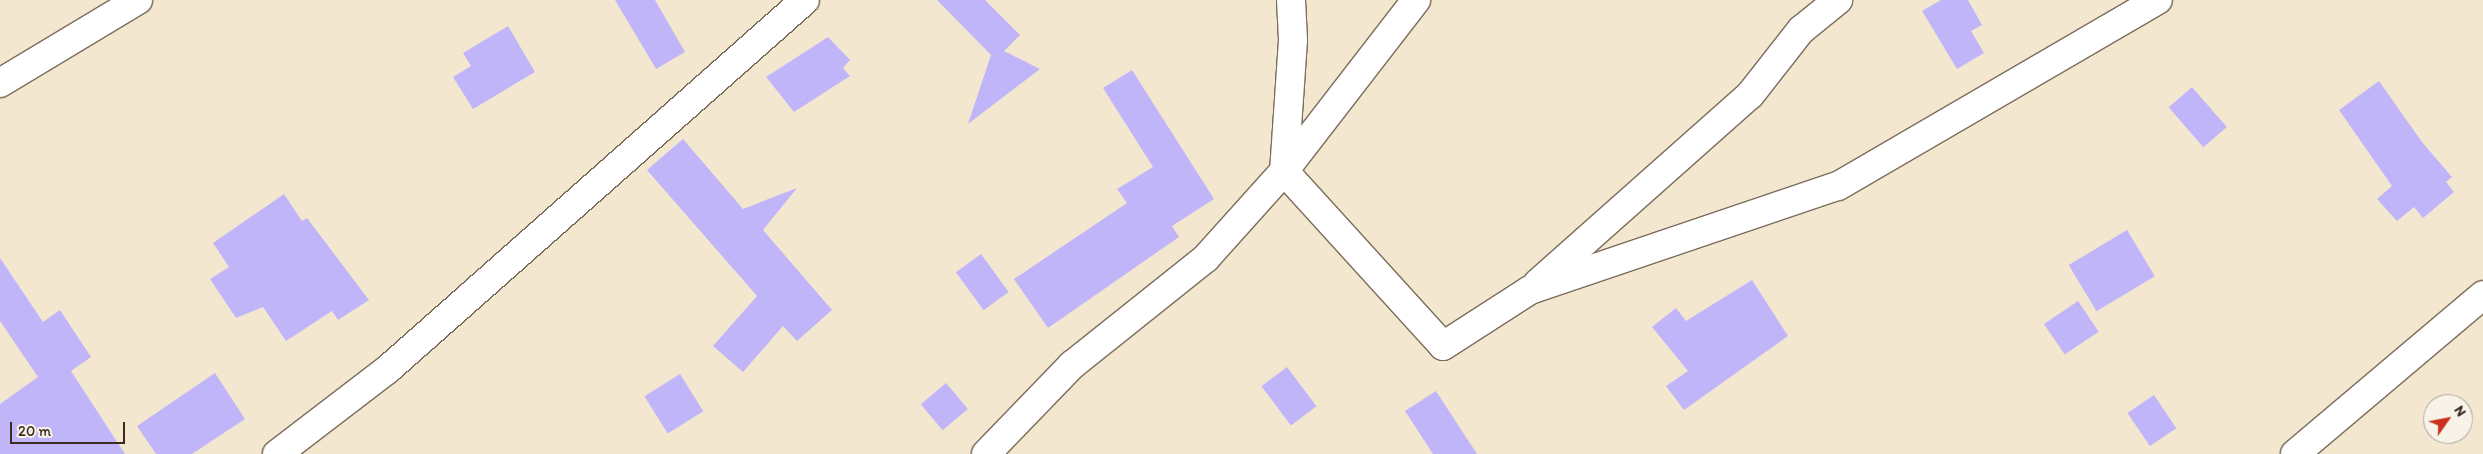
<!DOCTYPE html>
<html>
<head>
<meta charset="utf-8">
<style>
	body { margin:0 }
	#map { position:relative; width:2483px; height:454px; overflow:hidden; background:#f4e7d0; font-family:Itim,sans-serif }
	div>[style] { position:absolute }
	.building>* { inset:0; background:#c1b5fa; transform-origin:0 0 }
	.roads { filter:drop-shadow(1px 0 #7c6c5c) drop-shadow(-1px 0 #7c6c5c) drop-shadow(0 1px #7c6c5c) drop-shadow(0 -1px #7c6c5c) }
	.minor>* { height:28px; margin:-14px; padding:0 14px; transform-origin:14px; border-radius:14px; background:#fff }
	span { translate:-50% -50%; white-space:nowrap; text-align:center; line-height:1.15; -webkit-text-stroke:5px #f7f3e8; paint-order:stroke }
	.north { position:absolute; left:2423px; top:394px; width:50px; height:50px; box-sizing:border-box; background:#f7f3e8; border:1px solid #aca397; border-radius:50%; rotate:57deg; font-size:14px; font-weight:700; line-height:20px; text-align:center; color:#3b2a1e }
	.north::after { content:''; display:block; margin:auto; width:18px; height:22px; background:#c8321e; clip-path:polygon(50% 0,100% 100%,50% 72%,0 100%) }
	.scale { position:absolute; left:10px; top:422px; width:115px; height:22px; box-sizing:border-box; border:2px solid #3b2a1e; border-top:0; padding-left:6px; font-size:15px; line-height:18px; white-space:nowrap; color:#3b2a1e; -webkit-text-stroke:4px #f7f3e8; paint-order:stroke }
</style>
</head>
<body>
<div id="map">
	<div class="building">
		<div style="clip-path:polygon(615px 0,655px 0,685px 52px,656px 69px)"></div>
		<div style="clip-path:polygon(937px 0,985px 0,1020px 35px,1004px 51px,1040px 69px,968px 124px,991px 55px)"></div>
		<div style="clip-path:polygon(1941px 0,1968px 0,1982px 25px,1971px 31px,1984px 53px,1957px 69px,1922px 11px)"></div>
		<div style="clip-path:polygon(508px 26px,535px 72px,473px 109px,453px 77px,471px 66px,463px 53px)"></div>
		<div style="clip-path:polygon(828px 37px,850px 60px,843px 68px,850px 76px,794px 112px,766px 77px)"></div>
		<div style="clip-path:polygon(1132px 70px,1214px 199px,1172px 226px,1179px 237px,1048px 328px,1014px 279px,1127px 203px,1117px 189px,1153px 167px,1103px 88px)"></div>
		<div style="clip-path:polygon(2379px 81px,2422px 142px,2452px 177px,2446px 182px,2454px 192px,2423px 218px,2414px 207px,2397px 221px,2377px 199px,2392px 186px,2339px 110px)"></div>
		<div style="left:2192px;top:87px;width:53px;height:31px;rotate:49deg"></div>
		<div style="clip-path:polygon(683px 139px,743px 209px,797px 188px,763px 230px,832px 310px,797px 341px,783px 326px,743px 372px,713px 346px,757px 296px,647px 170px)"></div>
		<div style="clip-path:polygon(284px 194px,302px 221px,307px 218px,369px 300px,338px 320px,332px 311px,286px 341px,263px 307px,236px 318px,210px 279px,229px 267px,213px 243px)"></div>
		<div style="left:2127px;top:230px;width:54px;height:68px;rotate:59deg"></div>
		<div style="left:981px;top:254px;width:47px;height:31px;rotate:54deg"></div>
		<div style="clip-path:polygon(0 258px,43px 322px,60px 310px,91px 357px,71px 371px,125px 454px,0 454px,0 404px,38px 377px,0 321px)"></div>
		<div style="clip-path:polygon(1752px 280px,1788px 336px,1684px 410px,1666px 386px,1688px 371px,1652px 327px,1676px 308px,1686px 321px)"></div>
		<div style="left:2078px;top:301px;width:37px;height:41px;rotate:56deg"></div>
		<div style="left:1287px;top:367px;width:49px;height:32px;rotate:53deg"></div>
		<div style="clip-path:polygon(215px 373px,245px 419px,192px 454px,156px 454px,137px 426px)"></div>
		<div style="left:680px;top:374px;width:44px;height:42px;rotate:58deg"></div>
		<div style="left:946px;top:383px;width:34px;height:33px;rotate:50deg"></div>
		<div style="clip-path:polygon(1436px 391px,1477px 454px,1433px 454px,1405px 411px)"></div>
		<div style="left:2154px;top:395px;width:40px;height:32px;rotate:56deg"></div>
	</div>
	<div class="roads">
		<div class="minor">
			<div style="left:1291px;top:0;width:40px;rotate:87.1deg"></div>
			<div style="left:1293px;top:40px;width:131px;rotate:93.9deg"></div>
			<div style="left:1284px;top:171px;width:236px;rotate:47.7deg"></div>
			<div style="left:1443px;top:346px;width:103px;rotate:-32.8deg"></div>
			<div style="left:1530px;top:290px;width:325px;rotate:-18.7deg"></div>
			<div style="left:1838px;top:186px;width:370px;rotate:-30.2deg"></div>
			<div style="left:0;top:83px;width:161px;rotate:-31deg"></div>
			<div style="left:1538px;top:283px;width:283px;rotate:-41.6deg"></div>
			<div style="left:1750px;top:95px;width:83px;rotate:-51.9deg"></div>
			<div style="left:1801px;top:30px;width:48px;rotate:-39deg"></div>
			<div style="left:277px;top:454px;width:138px;rotate:-37.4deg"></div>
			<div style="left:387px;top:370px;width:558px;rotate:-41.51deg"></div>
			<div style="left:986px;top:454px;width:124px;rotate:-46deg"></div>
			<div style="left:1072px;top:365px;width:171px;rotate:-38.6deg"></div>
			<div style="left:1206px;top:258px;width:117px;rotate:-48.1deg"></div>
			<div style="left:1284px;top:171px;width:216px;rotate:-52.3deg"></div>
			<div style="left:2295px;top:454px;width:246px;rotate:-40.2deg"></div>
		</div>
	</div>
	<div class="north">N</div>
	<div class="scale">20 m</div>
</div>
</body>
</html>
